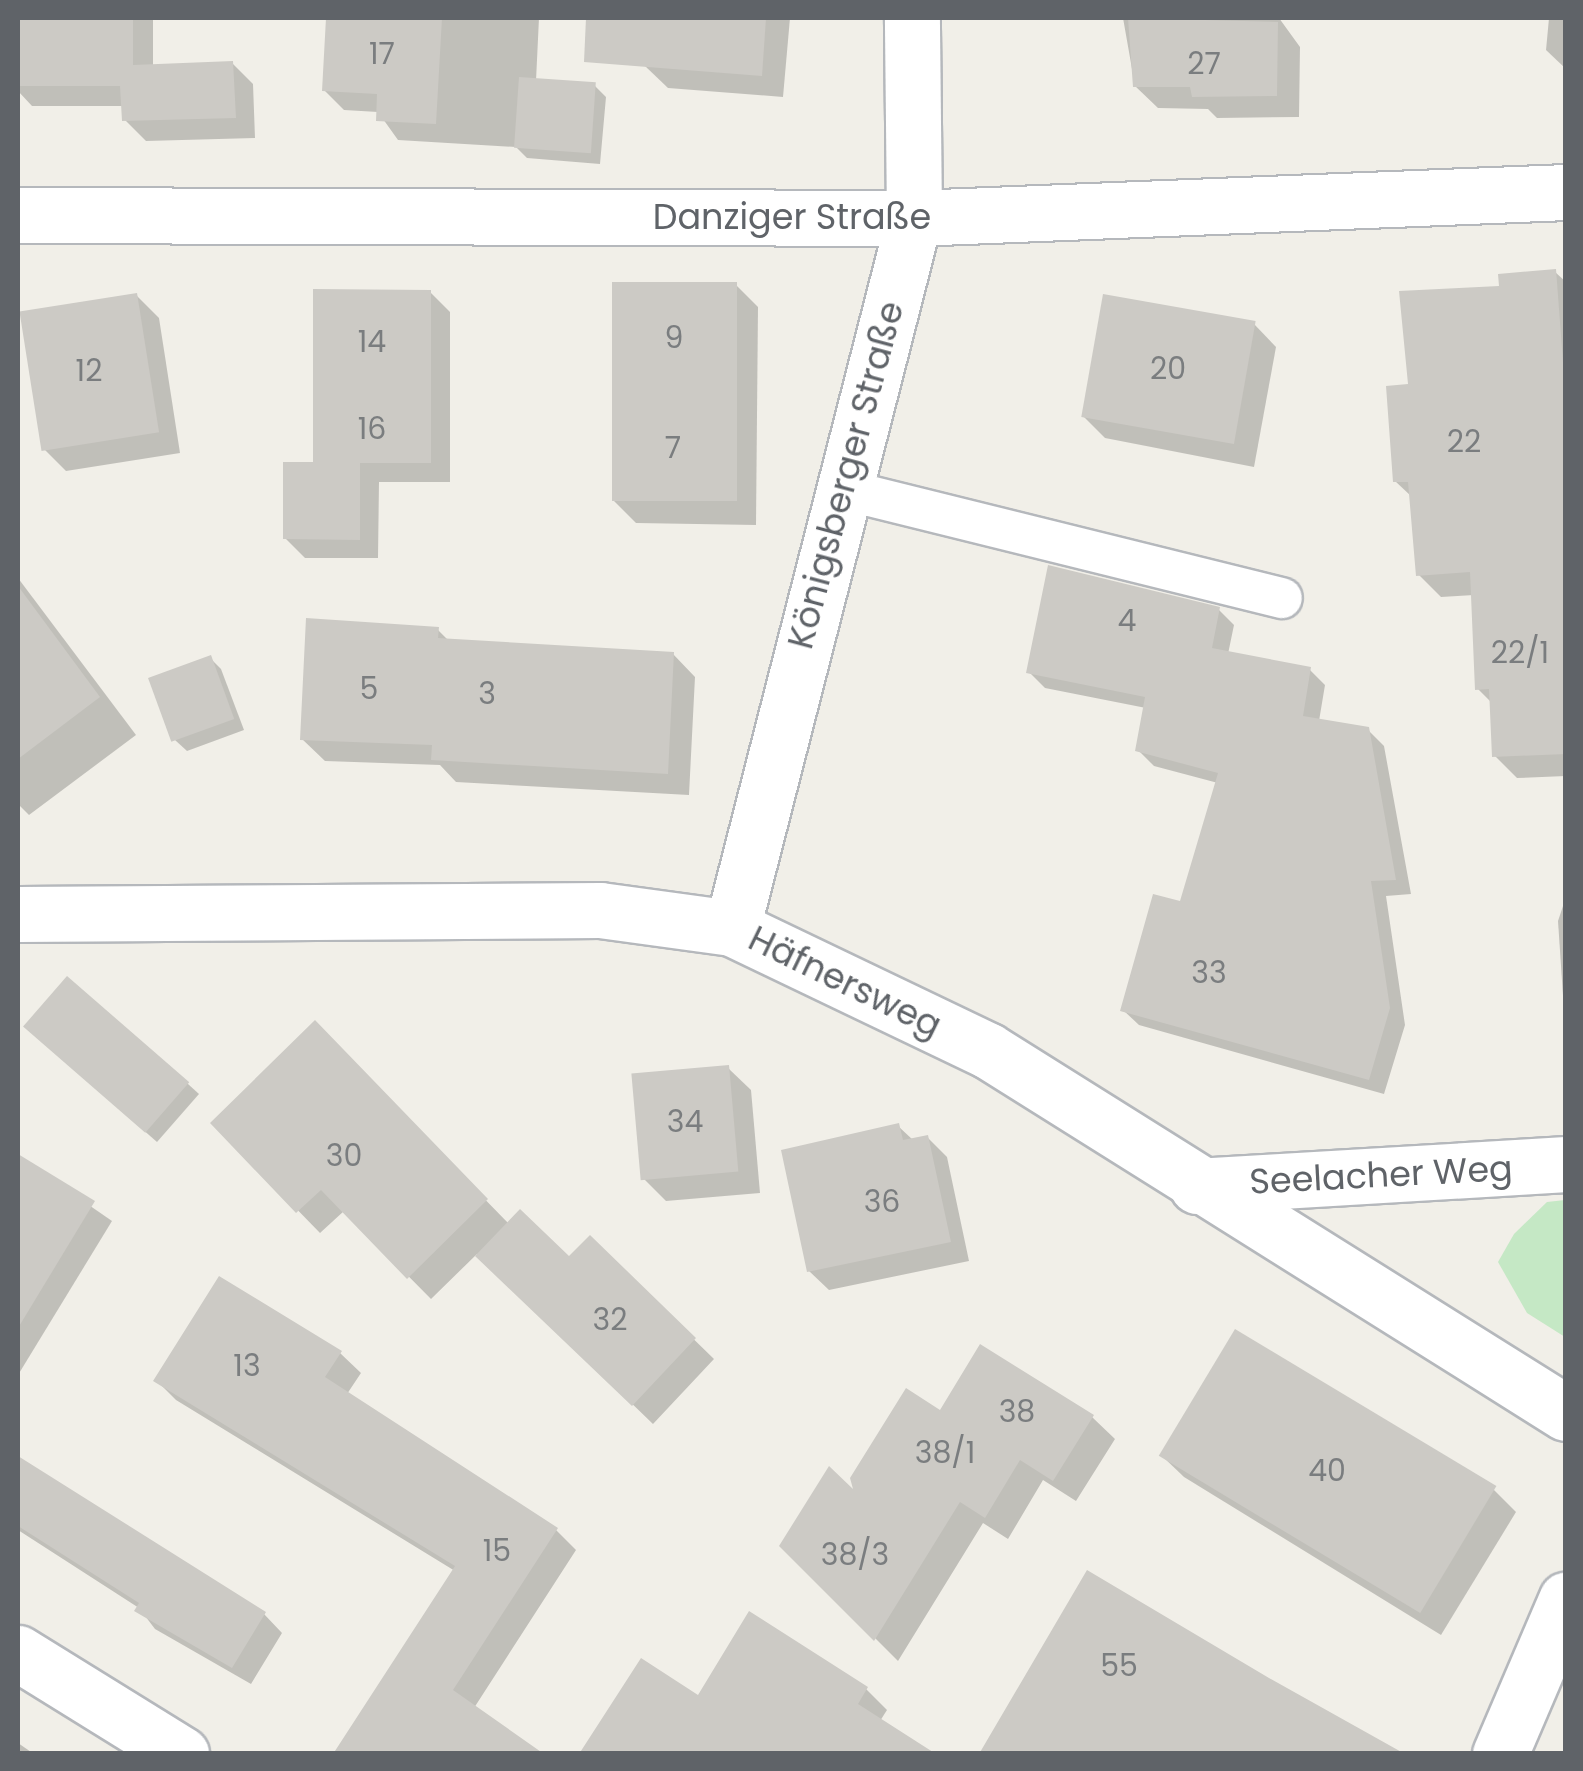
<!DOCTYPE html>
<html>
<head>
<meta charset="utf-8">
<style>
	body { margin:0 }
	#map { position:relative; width:1583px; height:1771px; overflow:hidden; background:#f1efe8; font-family:Poppins,sans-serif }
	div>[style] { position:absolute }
	.green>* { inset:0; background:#c5e8c5 }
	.shadow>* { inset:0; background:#0003 }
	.building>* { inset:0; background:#cccac5; transform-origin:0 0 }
	.roads { filter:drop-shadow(2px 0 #b5b8bc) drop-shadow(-2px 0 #b5b8bc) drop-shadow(0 2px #b5b8bc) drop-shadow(0 -2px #b5b8bc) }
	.lane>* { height:40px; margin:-20px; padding:0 20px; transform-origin:20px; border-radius:20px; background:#fff }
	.street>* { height:55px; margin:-27.5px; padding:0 27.5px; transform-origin:27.5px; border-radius:27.5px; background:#fff }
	span { translate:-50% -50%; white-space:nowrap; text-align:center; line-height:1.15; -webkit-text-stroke:8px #fff; paint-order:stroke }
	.number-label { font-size:30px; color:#7a7d7f }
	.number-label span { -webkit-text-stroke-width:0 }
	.street-label { font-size:35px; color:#5f6368 }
	.frame { position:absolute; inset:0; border:20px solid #5f6368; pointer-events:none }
</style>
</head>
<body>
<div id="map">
	<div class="green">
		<div style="clip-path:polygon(1565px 1200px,1566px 1200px,1565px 1337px,1527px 1313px,1498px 1262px,1514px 1234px,1547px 1202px)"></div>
	</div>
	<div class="shadow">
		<div style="clip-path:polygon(18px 18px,153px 18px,153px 67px,232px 63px,253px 84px,255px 138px,146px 141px,125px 120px,124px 106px,32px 106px,18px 91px)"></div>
		<div style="clip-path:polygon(328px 18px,539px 18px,536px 81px,595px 86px,606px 97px,600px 164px,527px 158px,516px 147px,398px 140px,378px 112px,344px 110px,324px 90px)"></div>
		<div style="clip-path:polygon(650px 18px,790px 18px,783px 97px,668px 88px,645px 66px)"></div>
		<div style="clip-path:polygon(1123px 18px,1279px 18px,1300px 47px,1299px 117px,1217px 118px,1208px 109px,1158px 108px,1135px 86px)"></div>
		<div style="clip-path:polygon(1549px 18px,1566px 18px,1566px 69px,1546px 50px)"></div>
		<div style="clip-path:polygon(1555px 272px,1566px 282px,1566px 776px,1517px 778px,1495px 756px,1492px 703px,1478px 689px,1474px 595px,1441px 597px,1419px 575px,1412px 497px,1395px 481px,1411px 386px,1501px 288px)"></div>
		<div style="clip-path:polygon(736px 285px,758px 307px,756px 525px,636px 523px,613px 500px)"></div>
		<div style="clip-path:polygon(430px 292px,450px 312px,450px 482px,379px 482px,378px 558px,305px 558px,285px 538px,315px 465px)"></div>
		<div style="clip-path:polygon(136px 295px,159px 318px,180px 453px,66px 471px,44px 449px)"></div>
		<div style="clip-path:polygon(1254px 324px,1276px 347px,1254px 467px,1105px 438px,1083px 416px)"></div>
		<div style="clip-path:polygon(18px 578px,136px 735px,29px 815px,18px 804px)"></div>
		<div style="clip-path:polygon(1218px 609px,1234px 625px,1228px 654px,1310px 670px,1325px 685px,1319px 721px,1368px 730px,1384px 746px,1411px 894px,1386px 896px,1405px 1025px,1384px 1094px,1139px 1025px,1123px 1010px,1182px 904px,1218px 783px,1154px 766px,1138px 750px,1146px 708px,1045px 688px,1029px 672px)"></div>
		<div style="clip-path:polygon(438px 630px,449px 641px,673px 654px,695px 677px,689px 795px,456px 782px,440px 765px,325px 761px,302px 739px)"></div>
		<div style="clip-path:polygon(210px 658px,221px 669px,244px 730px,187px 751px,175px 740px)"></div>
		<div style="clip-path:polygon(1566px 897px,1566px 1041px,1558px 921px)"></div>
		<div style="clip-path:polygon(314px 1024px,509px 1224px,569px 1260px,590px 1238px,714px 1359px,653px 1424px,477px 1254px,431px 1299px,344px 1211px,320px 1233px,213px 1123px)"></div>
		<div style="clip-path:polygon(37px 1037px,188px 1084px,199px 1094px,157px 1142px)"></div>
		<div style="clip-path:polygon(728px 1068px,751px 1090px,760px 1193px,666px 1201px,644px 1179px)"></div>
		<div style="clip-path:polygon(898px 1126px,913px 1140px,927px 1137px,947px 1157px,969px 1261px,829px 1290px,809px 1271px)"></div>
		<div style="clip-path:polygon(18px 1156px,112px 1221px,18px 1375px)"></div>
		<div style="clip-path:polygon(340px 1353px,361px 1373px,347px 1394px,556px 1530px,576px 1550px,474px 1708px,363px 1754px,455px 1571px,176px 1400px,156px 1380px)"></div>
		<div style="clip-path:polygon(1092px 1417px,1115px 1439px,1076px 1501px,1043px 1480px,1008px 1539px,983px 1523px,898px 1661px,782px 1545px,857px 1497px)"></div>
		<div style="clip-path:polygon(1161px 1455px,1494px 1490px,1516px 1512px,1441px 1635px,1184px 1477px)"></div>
		<div style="clip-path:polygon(18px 1459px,264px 1614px,282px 1633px,251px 1684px,155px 1629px,139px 1608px,18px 1530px)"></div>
		<div style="clip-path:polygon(866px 1689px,887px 1710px,880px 1721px,699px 1698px)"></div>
		<div style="clip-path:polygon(18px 1743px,34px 1754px,18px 1754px)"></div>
	</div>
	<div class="building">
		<div style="clip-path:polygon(18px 18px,133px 18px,133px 65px,233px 61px,236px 118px,122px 121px,120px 86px,18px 86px)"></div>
		<div style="clip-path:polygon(326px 18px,442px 18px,436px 124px,376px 121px,377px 94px,322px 91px)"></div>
		<div style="clip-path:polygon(586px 18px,766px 18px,762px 76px,584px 62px)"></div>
		<div style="clip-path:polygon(1128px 18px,1278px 22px,1277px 96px,1192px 97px,1190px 87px,1133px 87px)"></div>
		<div style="left:519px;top:77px;width:77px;height:71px;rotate:4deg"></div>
		<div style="clip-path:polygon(1556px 269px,1566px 402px,1566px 754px,1492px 757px,1489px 689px,1475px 690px,1470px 572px,1416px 576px,1408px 482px,1393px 482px,1386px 386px,1408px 384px,1399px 291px,1499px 286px,1498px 274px)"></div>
		<div style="left:612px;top:282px;width:125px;height:219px"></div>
		<div style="clip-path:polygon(313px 289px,431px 290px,431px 463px,360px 463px,360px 540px,283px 539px,283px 462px,313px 462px)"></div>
		<div style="left:137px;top:293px;width:141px;height:119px;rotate:81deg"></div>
		<div style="left:1103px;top:294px;width:155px;height:125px;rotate:10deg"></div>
		<div style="clip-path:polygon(1048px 565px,1220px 607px,1212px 648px,1311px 667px,1303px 716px,1369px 727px,1396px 880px,1371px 881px,1390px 1008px,1369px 1080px,1120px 1011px,1153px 894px,1180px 901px,1218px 773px,1135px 751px,1145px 697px,1026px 673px)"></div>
		<div style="clip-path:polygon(18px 586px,100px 697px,18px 759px)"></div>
		<div style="clip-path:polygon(306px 618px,439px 627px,438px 638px,674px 652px,668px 774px,431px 760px,432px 745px,300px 740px)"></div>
		<div style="left:211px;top:655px;width:68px;height:67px;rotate:70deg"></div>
		<div style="left:67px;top:976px;width:162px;height:67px;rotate:41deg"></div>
		<div style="clip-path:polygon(315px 1020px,488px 1199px,407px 1279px,321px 1190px,296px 1213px,210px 1123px)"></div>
		<div style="left:729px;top:1065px;width:107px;height:98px;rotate:85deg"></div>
		<div style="clip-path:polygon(899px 1123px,903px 1140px,928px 1135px,951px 1242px,807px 1272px,781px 1150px)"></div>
		<div style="clip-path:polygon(18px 1154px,95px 1201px,18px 1328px)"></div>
		<div style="clip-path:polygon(520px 1209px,569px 1256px,590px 1235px,696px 1338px,632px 1406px,475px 1256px)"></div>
		<div style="clip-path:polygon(219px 1276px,342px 1351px,325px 1377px,558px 1528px,453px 1690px,544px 1754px,333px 1754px,455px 1566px,153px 1381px)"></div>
		<div style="left:1235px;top:1329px;width:305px;height:148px;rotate:31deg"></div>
		<div style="clip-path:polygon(980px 1344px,1094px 1415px,1053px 1481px,1020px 1460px,985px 1518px,960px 1502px,874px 1641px,779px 1546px,829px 1466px,853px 1489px,850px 1478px,906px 1388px,940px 1410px)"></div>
		<div style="clip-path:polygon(18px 1456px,266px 1612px,232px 1668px,134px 1611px,139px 1603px,18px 1526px)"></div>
		<div style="clip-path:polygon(1087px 1570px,1269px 1678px,1405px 1754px,979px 1754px)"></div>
		<div style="clip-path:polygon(749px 1611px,868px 1687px,858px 1704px,936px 1754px,579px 1754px,641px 1658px,698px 1695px)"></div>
	</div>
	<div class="roads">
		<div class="lane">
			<div style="left:841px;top:489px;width:454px;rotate:13.9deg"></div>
		</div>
		<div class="street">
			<div style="left:18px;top:215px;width:896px;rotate:0.19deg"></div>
			<div style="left:914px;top:218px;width:653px;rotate:-2.28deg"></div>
			<div style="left:18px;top:914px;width:582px;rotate:-0.39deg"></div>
			<div style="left:600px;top:910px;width:133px;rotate:7.8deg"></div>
			<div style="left:732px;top:928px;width:283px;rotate:25.6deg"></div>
			<div style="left:987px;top:1050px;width:683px;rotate:32.09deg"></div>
			<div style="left:732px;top:928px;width:733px;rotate:-75.62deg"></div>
			<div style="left:914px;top:218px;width:200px;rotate:-90.6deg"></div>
			<div style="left:1197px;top:1186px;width:370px;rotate:-3.4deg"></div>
			<div style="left:18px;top:1653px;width:192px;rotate:31.8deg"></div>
			<div style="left:1500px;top:1754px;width:168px;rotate:-66.8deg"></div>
		</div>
	</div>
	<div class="number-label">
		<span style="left:382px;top:54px">17</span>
		<span style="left:1204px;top:64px">27</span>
		<span style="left:674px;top:338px">9</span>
		<span style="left:372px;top:342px">14</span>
		<span style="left:1168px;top:369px">20</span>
		<span style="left:89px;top:371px">12</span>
		<span style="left:372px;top:429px">16</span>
		<span style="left:1464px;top:442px">22</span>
		<span style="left:673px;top:448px">7</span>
		<span style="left:1127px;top:621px">4</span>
		<span style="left:1520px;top:653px">22/1</span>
		<span style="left:369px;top:689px">5</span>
		<span style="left:487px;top:694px">3</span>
		<span style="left:1209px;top:973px">33</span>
		<span style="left:685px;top:1122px">34</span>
		<span style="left:344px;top:1156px">30</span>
		<span style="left:882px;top:1202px">36</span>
		<span style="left:610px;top:1320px">32</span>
		<span style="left:247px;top:1366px">13</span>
		<span style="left:1017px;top:1412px">38</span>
		<span style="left:945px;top:1453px">38/1</span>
		<span style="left:1327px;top:1471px">40</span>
		<span style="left:497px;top:1551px">15</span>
		<span style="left:855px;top:1555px">38/3</span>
		<span style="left:1119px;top:1666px">55</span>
	</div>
	<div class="street-label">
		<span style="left:792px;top:217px">Danziger Straße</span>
		<span style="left:846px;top:475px;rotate:-75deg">Königsberger Straße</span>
		<span style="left:845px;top:982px;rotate:26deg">Häfnersweg</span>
		<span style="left:1381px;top:1175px;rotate:-3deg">Seelacher Weg</span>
	</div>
	<div class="frame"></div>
</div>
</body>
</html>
